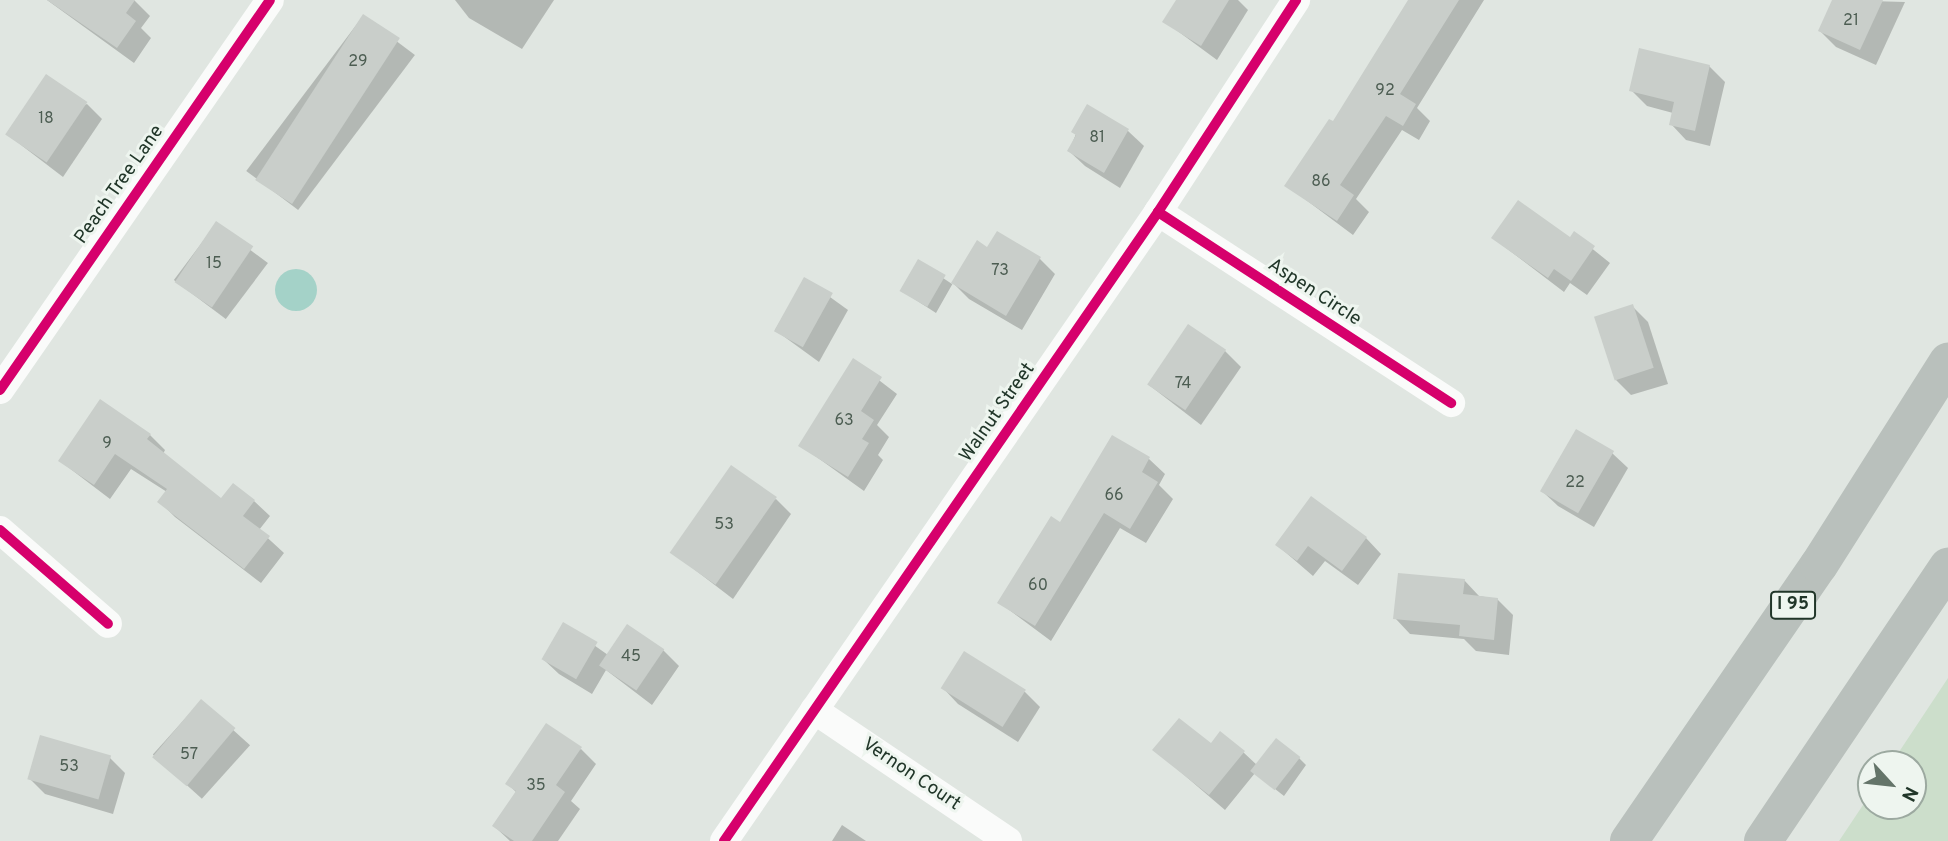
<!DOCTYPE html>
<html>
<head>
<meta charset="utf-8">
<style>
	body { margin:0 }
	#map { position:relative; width:1948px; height:841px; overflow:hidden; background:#e0e6e1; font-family:Overpass,sans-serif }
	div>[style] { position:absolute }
	.green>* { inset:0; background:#ccdecb }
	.water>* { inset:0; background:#a4d2c8 }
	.round { border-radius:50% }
	.shadow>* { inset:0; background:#0003; transform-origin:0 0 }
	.building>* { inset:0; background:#c9ceca; transform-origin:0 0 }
	.street>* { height:28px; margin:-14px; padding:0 14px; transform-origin:14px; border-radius:14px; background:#fafbfa }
	.highway>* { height:38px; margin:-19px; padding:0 19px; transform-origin:19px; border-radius:19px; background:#b9c0bc }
	.cycleway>* { height:10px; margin:-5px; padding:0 5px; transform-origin:5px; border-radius:5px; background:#d6006c }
	span { translate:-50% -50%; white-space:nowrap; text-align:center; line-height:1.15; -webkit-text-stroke:6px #eef5ef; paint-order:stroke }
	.number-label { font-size:16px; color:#4c5d52 }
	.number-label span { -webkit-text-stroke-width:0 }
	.shield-label span { padding:2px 5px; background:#eef5ef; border:2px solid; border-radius:5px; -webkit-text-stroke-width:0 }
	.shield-label { font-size:18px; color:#213629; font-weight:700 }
	.street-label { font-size:19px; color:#213629 }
	.north { position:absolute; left:1857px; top:750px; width:70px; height:70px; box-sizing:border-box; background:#eef5ef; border:2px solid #9ca9a0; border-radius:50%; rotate:117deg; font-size:19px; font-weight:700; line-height:28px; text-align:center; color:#213629 }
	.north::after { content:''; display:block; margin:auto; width:24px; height:32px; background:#647469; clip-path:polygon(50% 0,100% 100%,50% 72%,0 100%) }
</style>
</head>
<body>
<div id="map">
	<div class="green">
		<div style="clip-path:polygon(1948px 678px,1948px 841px,1839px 841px,1871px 793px,1871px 806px,1913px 806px,1913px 764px,1891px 764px)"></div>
	</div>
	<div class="water">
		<div class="round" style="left:275px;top:269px;width:42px;height:42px"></div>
	</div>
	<div class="shadow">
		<div style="clip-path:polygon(47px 0,134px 0,150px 16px,141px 28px,151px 38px,134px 63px)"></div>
		<div style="clip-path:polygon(455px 0,554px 0,522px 49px,469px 18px)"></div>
		<div style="clip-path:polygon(1178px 0,1238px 0,1248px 10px,1217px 60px,1164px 21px)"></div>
		<div style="clip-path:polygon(1410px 0,1484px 0,1417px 108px,1430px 121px,1419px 140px,1402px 130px,1356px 199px,1369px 212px,1353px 235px,1286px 185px,1334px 124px)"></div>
		<div style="clip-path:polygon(1834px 0,1905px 2px,1876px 65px,1836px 47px,1820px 31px)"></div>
		<div style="left:363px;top:16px;width:65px;height:194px;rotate:37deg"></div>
		<div style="clip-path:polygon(1709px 66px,1725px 82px,1710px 146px,1686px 140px,1671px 124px,1673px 113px,1647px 106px,1631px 90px)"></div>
		<div style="clip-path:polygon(87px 104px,102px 119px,63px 177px,8px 135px)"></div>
		<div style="clip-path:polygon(1087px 107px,1128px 131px,1144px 146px,1120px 188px,1085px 166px,1069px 151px)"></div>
		<div style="left:216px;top:224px;width:65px;height:70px;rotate:37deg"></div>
		<div style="clip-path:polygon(1574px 234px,1610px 263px,1587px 295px,1570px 283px,1564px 292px,1493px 238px,1570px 239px)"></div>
		<div style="clip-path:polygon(988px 249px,1040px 259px,1055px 274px,1022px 330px,969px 299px,953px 283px,936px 313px,902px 291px,919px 262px,952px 284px)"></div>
		<div style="clip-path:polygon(805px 279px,848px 310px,819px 362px,775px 330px)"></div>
		<div style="clip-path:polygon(1632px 306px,1648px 322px,1668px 384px,1631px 395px,1616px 380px)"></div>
		<div style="clip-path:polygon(1225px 351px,1241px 367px,1201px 425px,1149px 385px)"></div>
		<div style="clip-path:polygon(854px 361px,897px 394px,877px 425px,889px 437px,878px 455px,883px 460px,864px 491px,800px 445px)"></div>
		<div style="clip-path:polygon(150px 435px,165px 450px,163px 454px,222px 500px,254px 501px,270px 516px,259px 530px,284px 553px,261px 583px,175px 517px,160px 502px,167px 492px,131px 469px,110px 499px,60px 461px)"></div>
		<div style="clip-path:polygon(1112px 437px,1149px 459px,1165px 474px,1159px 485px,1173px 499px,1146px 543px,1120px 528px,1051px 641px,1000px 603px,1061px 524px)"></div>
		<div style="clip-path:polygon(1612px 453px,1628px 468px,1594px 527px,1558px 506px,1542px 491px)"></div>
		<div style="clip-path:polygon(776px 499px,791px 514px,733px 599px,673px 553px)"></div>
		<div style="clip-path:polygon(1366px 538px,1381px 554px,1358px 585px,1325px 561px,1313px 576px,1277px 545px)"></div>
		<div style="clip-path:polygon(1464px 580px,1479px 596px,1497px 599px,1513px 615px,1509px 655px,1476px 651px,1464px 639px,1410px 634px,1395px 618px)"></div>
		<div style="clip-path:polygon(564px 624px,608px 655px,663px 650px,679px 666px,652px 705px,606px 670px,592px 694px,559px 674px,543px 659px)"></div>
		<div style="clip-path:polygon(943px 688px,1025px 692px,1040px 707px,1018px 742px,958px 704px)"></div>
		<div style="left:201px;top:701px;width:66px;height:72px;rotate:42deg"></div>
		<div style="clip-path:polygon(1211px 746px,1243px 752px,1258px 766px,1299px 758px,1306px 765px,1284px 796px,1255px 773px,1225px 810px,1155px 750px)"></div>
		<div style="clip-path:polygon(581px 749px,596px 764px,571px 801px,580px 809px,558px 841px,510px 841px,494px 826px,517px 793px,508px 784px)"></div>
		<div style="clip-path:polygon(110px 758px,125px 773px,113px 814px,45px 794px,29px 778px)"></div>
		<div style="clip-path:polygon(842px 825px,866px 841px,832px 841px)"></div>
	</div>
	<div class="building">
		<div style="clip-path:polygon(47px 0,135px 0,126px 13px,136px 21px,117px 48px)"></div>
		<div style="clip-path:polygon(1176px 0,1229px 0,1201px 46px,1162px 22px)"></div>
		<div style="clip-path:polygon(1408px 0,1459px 0,1400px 94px,1416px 104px,1403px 126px,1386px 116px,1340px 185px,1354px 195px,1337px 221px,1284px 186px,1329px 119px,1333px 121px)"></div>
		<div style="clip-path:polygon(1832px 0,1883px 0,1860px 50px,1818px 31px)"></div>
		<div style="left:363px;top:14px;width:44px;height:198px;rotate:33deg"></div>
		<div style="clip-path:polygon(1639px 48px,1710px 65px,1695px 131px,1669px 125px,1674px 102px,1629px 91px)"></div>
		<div style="left:46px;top:74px;width:50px;height:73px;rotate:34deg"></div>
		<div style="clip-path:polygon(1087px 104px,1129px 129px,1104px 173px,1067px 151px,1076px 135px,1071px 132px)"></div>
		<div style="clip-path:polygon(1518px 200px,1570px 237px,1574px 231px,1595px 246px,1571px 281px,1554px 269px,1548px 278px,1491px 238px)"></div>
		<div style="left:216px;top:221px;width:45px;height:74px;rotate:34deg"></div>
		<div style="clip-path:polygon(997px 231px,1041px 257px,1006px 316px,951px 283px,977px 240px,987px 247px)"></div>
		<div style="left:918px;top:259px;width:32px;height:37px;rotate:30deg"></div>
		<div style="left:804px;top:277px;width:33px;height:62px;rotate:29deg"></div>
		<div style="left:1633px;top:304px;width:67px;height:41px;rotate:72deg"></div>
		<div style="left:1188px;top:324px;width:46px;height:73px;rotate:34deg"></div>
		<div style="clip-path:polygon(853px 358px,882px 377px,861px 411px,874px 420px,862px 439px,869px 443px,848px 477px,798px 446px)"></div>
		<div style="clip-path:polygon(100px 399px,151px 434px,147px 439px,221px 498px,233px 483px,255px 500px,243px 516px,270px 536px,244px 569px,157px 502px,167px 489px,115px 454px,94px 485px,58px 461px)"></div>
		<div style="left:1576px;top:429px;width:44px;height:72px;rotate:30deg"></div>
		<div style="clip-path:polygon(1112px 435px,1150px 457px,1142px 472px,1158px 482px,1130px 529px,1104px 513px,1035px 626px,997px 603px,1051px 516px,1060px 522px)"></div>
		<div style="left:731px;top:465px;width:56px;height:107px;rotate:35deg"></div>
		<div style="clip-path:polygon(1311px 496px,1367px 537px,1342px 571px,1308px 546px,1297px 561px,1275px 545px)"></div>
		<div style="clip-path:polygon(1398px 573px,1465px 579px,1463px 594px,1498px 598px,1494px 640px,1459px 636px,1460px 625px,1393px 619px)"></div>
		<div style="left:563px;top:622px;width:40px;height:43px;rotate:30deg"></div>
		<div style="left:627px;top:624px;width:45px;height:50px;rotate:34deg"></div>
		<div style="left:964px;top:651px;width:73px;height:44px;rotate:32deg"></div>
		<div style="left:201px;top:699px;width:45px;height:76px;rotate:40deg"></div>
		<div style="clip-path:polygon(1179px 718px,1211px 743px,1220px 731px,1245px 751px,1209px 795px,1152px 750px)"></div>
		<div style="clip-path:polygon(546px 723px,582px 747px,556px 785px,565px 792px,532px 841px,514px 841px,492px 826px,516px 791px,505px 784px)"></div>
		<div style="left:40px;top:735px;width:74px;height:46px;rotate:16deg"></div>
		<div style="left:1276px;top:738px;width:31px;height:42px;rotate:38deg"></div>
	</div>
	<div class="street">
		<div style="left:1158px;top:212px;width:350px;rotate:33.1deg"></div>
		<div style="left:0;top:390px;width:474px;rotate:-55.3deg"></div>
		<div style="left:0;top:530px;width:143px;rotate:41deg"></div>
		<div style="left:814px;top:710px;width:234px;rotate:34deg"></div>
		<div style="left:724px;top:841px;width:764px;rotate:-55.39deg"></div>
		<div style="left:1158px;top:212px;width:253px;rotate:-56.9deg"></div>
	</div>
	<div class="highway">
		<div style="left:1629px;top:841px;width:335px;rotate:-55.5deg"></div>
		<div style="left:1819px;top:565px;width:241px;rotate:-57.6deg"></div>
		<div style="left:1763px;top:841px;width:331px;rotate:-56deg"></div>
	</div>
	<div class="cycleway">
		<div style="left:1158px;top:212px;width:350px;rotate:33.1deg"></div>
		<div style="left:0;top:390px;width:474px;rotate:-55.3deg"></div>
		<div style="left:0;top:530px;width:143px;rotate:41deg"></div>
		<div style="left:724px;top:841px;width:764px;rotate:-55.39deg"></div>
		<div style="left:1158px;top:212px;width:253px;rotate:-56.9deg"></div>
	</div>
	<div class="number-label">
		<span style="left:1851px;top:21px">21</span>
		<span style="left:358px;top:62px">29</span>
		<span style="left:1385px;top:91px">92</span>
		<span style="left:46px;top:119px">18</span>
		<span style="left:1097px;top:138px">81</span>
		<span style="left:1321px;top:182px">86</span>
		<span style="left:214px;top:264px">15</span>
		<span style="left:1000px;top:271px">73</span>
		<span style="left:1183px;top:384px">74</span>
		<span style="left:844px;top:421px">63</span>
		<span style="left:107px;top:444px">9</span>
		<span style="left:1575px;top:483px">22</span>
		<span style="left:1114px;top:496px">66</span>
		<span style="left:724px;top:525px">53</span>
		<span style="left:1038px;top:586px">60</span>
		<span style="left:631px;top:657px">45</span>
		<span style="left:189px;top:755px">57</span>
		<span style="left:69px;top:767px">53</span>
		<span style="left:536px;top:786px">35</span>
	</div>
	<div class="shield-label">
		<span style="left:1793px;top:605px">I 95</span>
	</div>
	<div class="street-label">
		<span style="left:120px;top:185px;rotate:-55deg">Peach Tree Lane</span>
		<span style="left:1314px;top:293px;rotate:33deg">Aspen Circle</span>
		<span style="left:998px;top:413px;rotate:-55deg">Walnut Street</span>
		<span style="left:911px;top:775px;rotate:34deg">Vernon Court</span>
	</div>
	<div class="north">N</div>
</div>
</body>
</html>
